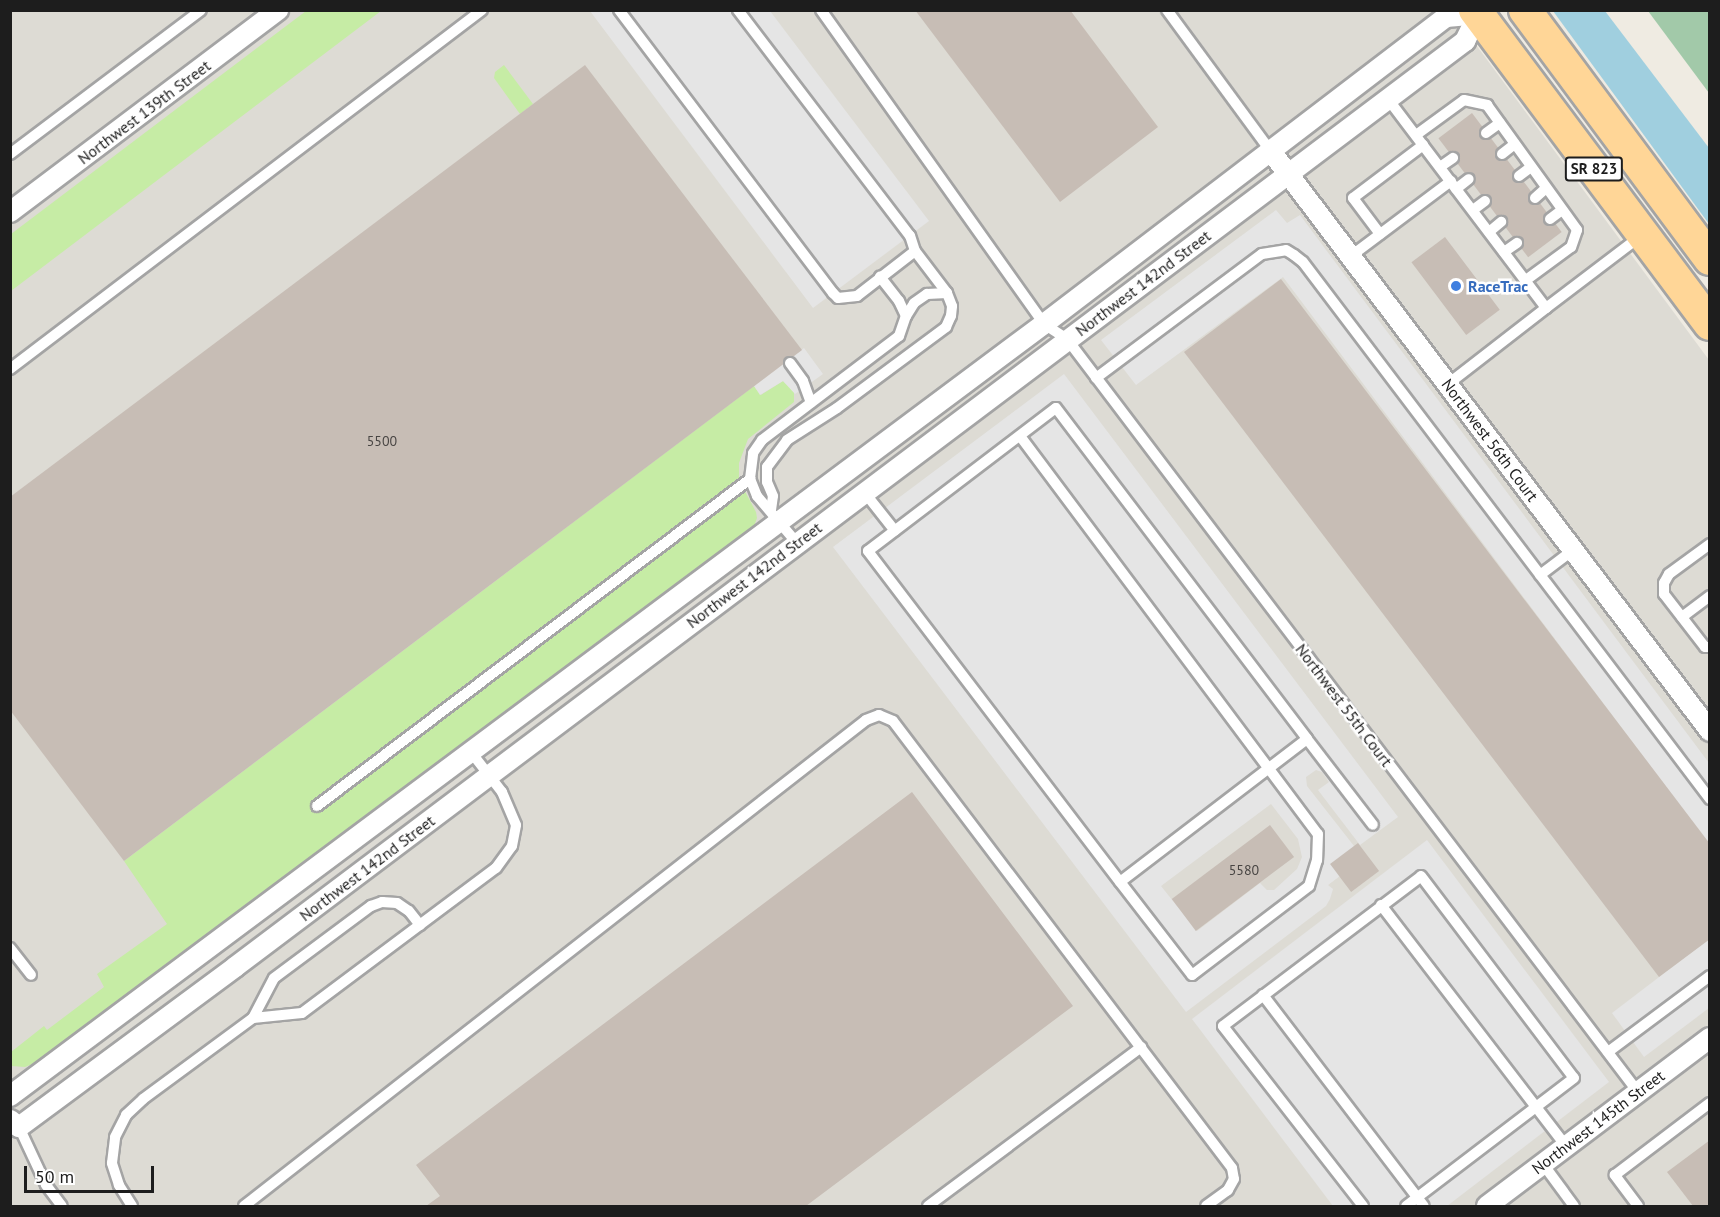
<!DOCTYPE html>
<html>
<head>
<meta charset="utf-8">
<style>
	body { margin:0 }
	#map { position:relative; width:1720px; height:1217px; overflow:hidden; background:#efebe2; font-family:"PT Sans",sans-serif }
	div>[style] { position:absolute }
	.airport>* { inset:0; background:#dddbd4 }
	.grass>* { inset:0; background:#c6eca5 }
	.cemetery>* { inset:0; background:#a2c9a9 }
	.parking>* { inset:0; background:#e5e5e5 }
	.water>* { inset:0; background:#a0cfdf }
	.building>* { inset:0; background:#c7bdb5; transform-origin:0 0 }
	.roads { filter:drop-shadow(2px 0 #a4a4a4) drop-shadow(-2px 0 #a4a4a4) drop-shadow(0 2px #a4a4a4) drop-shadow(0 -2px #a4a4a4) }
	.service>* { height:10px; margin:-5px; padding:0 5px; transform-origin:5px; border-radius:5px; background:#fff }
	.minor>* { height:20px; margin:-10px; padding:0 10px; transform-origin:10px; border-radius:10px; background:#fff }
	.primary>* { height:32px; margin:-16px; padding:0 16px; transform-origin:16px; border-radius:16px; background:#ffd697 }
	.dots>* { width:16px; height:16px; translate:-50% -50%; box-sizing:border-box; border:3px solid #fff; border-radius:50% }
	span { translate:-50% -50%; white-space:nowrap; text-align:center; line-height:1.15; -webkit-text-stroke:5px #fff; paint-order:stroke }
	.number-label { font-size:14px; color:#484543 }
	.number-label span { -webkit-text-stroke-width:0 }
	.shield-label span { padding:2px 4px; background:#fff; border:2px solid; border-radius:4px; -webkit-text-stroke-width:0 }
	.shield-label { font-size:15px; color:#1d1d1d; font-weight:700 }
	.street-label { font-size:16px; color:#1d1d1d }
	.shop-label { font-size:16px; color:#366cbe; font-weight:700 }
	.left { translate:0 -50%; text-align:left }
	.frame { position:absolute; inset:0; border:12px solid #1d1d1d; pointer-events:none }
	.scale { position:absolute; left:24px; top:1166px; width:130px; height:27px; box-sizing:border-box; border:3px solid #1d1d1d; border-top:0; padding-left:8px; font-size:18px; line-height:21px; white-space:nowrap; color:#1d1d1d; -webkit-text-stroke:4px #fff; paint-order:stroke }
</style>
</head>
<body>
<div id="map">
	<div class="airport">
		<div style="clip-path:polygon(10px 11px,1451px 11px,1709px 360px,1709px 1206px,11px 1206px)"></div>
	</div>
	<div class="grass">
		<div style="clip-path:polygon(306px 11px,381px 11px,11px 291px,11px 234px)"></div>
		<div style="clip-path:polygon(504px 65px,533px 104px,520px 114px,494px 78px,495px 72px)"></div>
		<div style="clip-path:polygon(783px 381px,794px 391px,794px 402px,748px 439px,739px 463px,739px 480px,756px 512px,757px 518px,753px 529px,50px 1057px,25px 1067px,11px 1066px,11px 1052px,44px 1026px,47px 1030px,104px 987px,97px 974px,167px 924px,124px 861px,754px 386px,761px 395px)"></div>
	</div>
	<div class="cemetery">
		<div style="clip-path:polygon(1648px 11px,1709px 11px,1709px 93px)"></div>
	</div>
	<div class="parking">
		<div style="clip-path:polygon(590px 11px,770px 11px,929px 221px,813px 308px)"></div>
		<div style="clip-path:polygon(1276px 210px,1287px 223px,1300px 215px,1709px 763px,1709px 844px,1283px 277px,1136px 385px,1101px 340px)"></div>
		<div style="clip-path:polygon(804px 348px,823px 374px,795px 394px,783px 381px,760px 395px,754px 386px)"></div>
		<div style="clip-path:polygon(evenodd,1064px 374px,1398px 817px,1360px 845px,1318px 790px,1329px 782px,1322px 772px,1316px 770px,1306px 777px,1307px 786px,1354px 846px,1340px 876px,1328px 885px,1333px 889px,1330px 899px,1326px 906px,1186px 1012px,833px 547px,1064px 374px,1271px 804px,1298px 839px,1302px 857px,1297px 869px,1274px 890px,1267px 890px,1260px 883px,1197px 931px,1161px 886px,1271px 804px)"></div>
		<div style="clip-path:polygon(1427px 840px,1609px 1082px,1447px 1206px,1333px 1206px,1192px 1019px)"></div>
		<div style="clip-path:polygon(1709px 939px,1709px 1008px,1644px 1057px,1612px 1013px)"></div>
	</div>
	<div class="water">
		<div style="clip-path:polygon(1553px 11px,1605px 11px,1709px 148px,1709px 224px)"></div>
	</div>
	<div class="building">
		<div style="clip-path:polygon(915px 10px,1070px 10px,1158px 127px,1060px 202px)"></div>
		<div style="clip-path:polygon(585px 65px,802px 350px,124px 861px,10px 710px,10px 497px)"></div>
		<div style="left:1472px;top:113px;width:149px;height:42px;rotate:53deg"></div>
		<div style="left:1445px;top:237px;width:91px;height:42px;rotate:53deg"></div>
		<div style="clip-path:polygon(1281px 279px,1710px 844px,1710px 939px,1659px 977px,1184px 352px)"></div>
		<div style="clip-path:polygon(912px 792px,1073px 1006px,806px 1206px,426px 1206px,440px 1196px,416px 1165px)"></div>
		<div style="left:1270px;top:825px;width:40px;height:123px;rotate:53deg"></div>
		<div style="left:1358px;top:843px;width:35px;height:35px;rotate:53deg"></div>
		<div style="clip-path:polygon(1710px 1140px,1710px 1206px,1693px 1206px,1667px 1172px)"></div>
	</div>
	<div class="roads">
		<div class="service">
			<div style="left:619px;top:10px;width:355px;rotate:52.9deg"></div>
			<div style="left:833px;top:293px;width:7px;rotate:45deg"></div>
			<div style="left:838px;top:298px;width:19px;rotate:-6deg"></div>
			<div style="left:857px;top:296px;width:73px;rotate:-37.8deg"></div>
			<div style="left:915px;top:251px;width:16px;rotate:-108deg"></div>
			<div style="left:910px;top:236px;width:284px;rotate:-127.3deg"></div>
			<div style="left:821px;top:10px;width:385px;rotate:54.6deg"></div>
			<div style="left:1044px;top:324px;width:27px;rotate:33deg"></div>
			<div style="left:1067px;top:339px;width:945px;rotate:52.83deg"></div>
			<div style="left:1167px;top:10px;width:174px;rotate:53.7deg"></div>
			<div style="left:1388px;top:99px;width:262px;rotate:52.9deg"></div>
			<div style="left:1546px;top:308px;width:124px;rotate:142.2deg"></div>
			<div style="left:1486px;top:133px;width:17px;rotate:-36deg"></div>
			<div style="left:1416px;top:135px;width:59px;rotate:-36.1deg"></div>
			<div style="left:1464px;top:100px;width:24px;rotate:12deg"></div>
			<div style="left:1487px;top:105px;width:154px;rotate:54.2deg"></div>
			<div style="left:1577px;top:230px;width:18px;rotate:109deg"></div>
			<div style="left:1571px;top:247px;width:56px;rotate:143.7deg"></div>
			<div style="left:10px;top:154px;width:239px;rotate:-37deg"></div>
			<div style="left:1502px;top:154px;width:16px;rotate:-38deg"></div>
			<div style="left:1440px;top:167px;width:16px;rotate:-35deg"></div>
			<div style="left:1519px;top:176px;width:15px;rotate:-37deg"></div>
			<div style="left:1456px;top:189px;width:16px;rotate:-38deg"></div>
			<div style="left:1535px;top:198px;width:15px;rotate:-42deg"></div>
			<div style="left:1473px;top:210px;width:15px;rotate:-37deg"></div>
			<div style="left:1550px;top:219px;width:15px;rotate:-37deg"></div>
			<div style="left:1489px;top:232px;width:16px;rotate:-40deg"></div>
			<div style="left:1380px;top:234px;width:45px;rotate:-126.9deg"></div>
			<div style="left:1353px;top:198px;width:88px;rotate:-37.1deg"></div>
			<div style="left:1504px;top:252px;width:16px;rotate:-35deg"></div>
			<div style="left:1351px;top:256px;width:125px;rotate:-36.9deg"></div>
			<div style="left:1546px;top:308px;width:121px;rotate:-37.2deg"></div>
			<div style="left:906px;top:316px;width:15px;rotate:-58deg"></div>
			<div style="left:914px;top:303px;width:16px;rotate:-35deg"></div>
			<div style="left:927px;top:294px;width:20px;rotate:-3deg"></div>
			<div style="left:790px;top:363px;width:22px;rotate:54deg"></div>
			<div style="left:803px;top:381px;width:23px;rotate:70deg"></div>
			<div style="left:10px;top:369px;width:593px;rotate:-37.26deg"></div>
			<div style="left:1096px;top:378px;width:207px;rotate:-36.8deg"></div>
			<div style="left:1262px;top:254px;width:24px;rotate:-9deg"></div>
			<div style="left:1286px;top:250px;width:9px;rotate:32deg"></div>
			<div style="left:1294px;top:255px;width:11px;rotate:38deg"></div>
			<div style="left:1303px;top:262px;width:674px;rotate:52.84deg"></div>
			<div style="left:1056px;top:408px;width:415px;rotate:52.8deg"></div>
			<div style="left:1307px;top:739px;width:235px;rotate:142.6deg"></div>
			<div style="left:1120px;top:882px;width:416px;rotate:-127.3deg"></div>
			<div style="left:868px;top:551px;width:236px;rotate:-37.3deg"></div>
			<div style="left:1020px;top:436px;width:497px;rotate:53.2deg"></div>
			<div style="left:1318px;top:834px;width:26px;rotate:92deg"></div>
			<div style="left:1317px;top:860px;width:27px;rotate:107deg"></div>
			<div style="left:1309px;top:886px;width:147px;rotate:142.7deg"></div>
			<div style="left:1192px;top:975px;width:118px;rotate:-127.7deg"></div>
			<div style="left:865px;top:493px;width:48px;rotate:51.7deg"></div>
			<div style="left:771px;top:510px;width:14px;rotate:-82deg"></div>
			<div style="left:773px;top:496px;width:15px;rotate:-113deg"></div>
			<div style="left:767px;top:482px;width:15px;rotate:-90deg"></div>
			<div style="left:767px;top:467px;width:34px;rotate:-53deg"></div>
			<div style="left:787px;top:440px;width:59px;rotate:-32.6deg"></div>
			<div style="left:837px;top:408px;width:136px;rotate:-36.6deg"></div>
			<div style="left:946px;top:327px;width:12px;rotate:-66deg"></div>
			<div style="left:951px;top:316px;width:10px;rotate:-84deg"></div>
			<div style="left:952px;top:306px;width:14px;rotate:-111deg"></div>
			<div style="left:947px;top:293px;width:53px;rotate:-127.3deg"></div>
			<div style="left:797px;top:543px;width:62px;rotate:-130.4deg"></div>
			<div style="left:757px;top:496px;width:18px;rotate:-112deg"></div>
			<div style="left:750px;top:479px;width:26px;rotate:-83deg"></div>
			<div style="left:753px;top:453px;width:16px;rotate:-55deg"></div>
			<div style="left:762px;top:440px;width:172px;rotate:-37.2deg"></div>
			<div style="left:899px;top:336px;width:21px;rotate:-71deg"></div>
			<div style="left:906px;top:316px;width:17px;rotate:-115deg"></div>
			<div style="left:899px;top:301px;width:31px;rotate:-128deg"></div>
			<div style="left:1710px;top:544px;width:51px;rotate:143.8deg"></div>
			<div style="left:1669px;top:574px;width:10px;rotate:119deg"></div>
			<div style="left:1664px;top:583px;width:11px;rotate:90deg"></div>
			<div style="left:1664px;top:594px;width:67px;rotate:52.3deg"></div>
			<div style="left:1705px;top:647px;width:5px"></div>
			<div style="left:1540px;top:575px;width:41px;rotate:-37.1deg"></div>
			<div style="left:1682px;top:617px;width:35px;rotate:-37deg"></div>
			<div style="left:1307px;top:739px;width:108px;rotate:52.5deg"></div>
			<div style="left:317px;top:806px;width:543px;rotate:-37.06deg"></div>
			<div style="left:1381px;top:905px;width:304px;rotate:52.5deg"></div>
			<div style="left:10px;top:948px;width:34px;rotate:52deg"></div>
			<div style="left:1263px;top:995px;width:265px;rotate:52.7deg"></div>
			<div style="left:253px;top:1018px;width:49px;rotate:-5.8deg"></div>
			<div style="left:302px;top:1013px;width:242px;rotate:-36.8deg"></div>
			<div style="left:496px;top:868px;width:27px;rotate:-54deg"></div>
			<div style="left:512px;top:846px;width:21px;rotate:-79deg"></div>
			<div style="left:516px;top:825px;width:36px;rotate:-113deg"></div>
			<div style="left:502px;top:792px;width:51px;rotate:-127.8deg"></div>
			<div style="left:1608px;top:1052px;width:127px;rotate:-36.7deg"></div>
			<div style="left:19px;top:1127px;width:64px;rotate:65deg"></div>
			<div style="left:46px;top:1185px;width:26px;rotate:53deg"></div>
			<div style="left:1543px;top:1164px;width:52px;rotate:53.6deg"></div>
			<div style="left:132px;top:1206px;width:25px;rotate:-122deg"></div>
			<div style="left:119px;top:1185px;width:23px;rotate:-108deg"></div>
			<div style="left:112px;top:1163px;width:26px;rotate:-83deg"></div>
			<div style="left:115px;top:1137px;width:25px;rotate:-63deg"></div>
			<div style="left:126px;top:1115px;width:23px;rotate:-43deg"></div>
			<div style="left:143px;top:1099px;width:137px;rotate:-36.4deg"></div>
			<div style="left:253px;top:1018px;width:45px;rotate:-62.3deg"></div>
			<div style="left:274px;top:978px;width:121px;rotate:-36.6deg"></div>
			<div style="left:371px;top:906px;width:12px;rotate:-20deg"></div>
			<div style="left:382px;top:902px;width:15px;rotate:4deg"></div>
			<div style="left:397px;top:903px;width:14px;rotate:34deg"></div>
			<div style="left:409px;top:911px;width:18px;rotate:52deg"></div>
			<div style="left:244px;top:1206px;width:789px;rotate:-38deg"></div>
			<div style="left:866px;top:720px;width:14px;rotate:-21deg"></div>
			<div style="left:879px;top:715px;width:15px;rotate:23deg"></div>
			<div style="left:893px;top:721px;width:561px;rotate:52.82deg"></div>
			<div style="left:1232px;top:1168px;width:11px;rotate:80deg"></div>
			<div style="left:1234px;top:1179px;width:13px;rotate:119deg"></div>
			<div style="left:1228px;top:1190px;width:27px;rotate:144deg"></div>
			<div style="left:928px;top:1206px;width:266px;rotate:-36.7deg"></div>
			<div style="left:1363px;top:1206px;width:228px;rotate:-127.9deg"></div>
			<div style="left:1223px;top:1026px;width:248px;rotate:-37.1deg"></div>
			<div style="left:1421px;top:876px;width:253px;rotate:52.9deg"></div>
			<div style="left:1574px;top:1078px;width:211px;rotate:142.7deg"></div>
			<div style="left:1638px;top:1206px;width:39px;rotate:-127deg"></div>
			<div style="left:1615px;top:1175px;width:119px;rotate:-37.2deg"></div>
		</div>
		<div class="minor">
			<div style="left:1270px;top:150px;width:729px;rotate:52.86deg"></div>
			<div style="left:10px;top:212px;width:336px;rotate:-37deg"></div>
			<div style="left:10px;top:1096px;width:1290px;rotate:-36.75deg"></div>
			<div style="left:1044px;top:324px;width:506px;rotate:-37.37deg"></div>
			<div style="left:1446px;top:17px;width:32px;rotate:-5deg"></div>
			<div style="left:1478px;top:14px;width:6px;rotate:-39deg"></div>
			<div style="left:10px;top:1120px;width:11px;rotate:38deg"></div>
			<div style="left:19px;top:1127px;width:269px;rotate:-36.5deg"></div>
			<div style="left:235px;top:967px;width:1540px;rotate:-36.97deg"></div>
			<div style="left:1465px;top:41px;width:30px;rotate:-64deg"></div>
			<div style="left:1487px;top:1206px;width:279px;rotate:-37deg"></div>
		</div>
		<div class="primary">
			<div style="left:1475px;top:10px;width:392px;rotate:53.2deg"></div>
			<div style="left:1525px;top:10px;width:310px;rotate:53.4deg"></div>
		</div>
	</div>
	<div class="dots">
		<div style="left:1456px;top:286px;background:#3f7fe0"></div>
	</div>
	<div class="number-label">
		<span style="left:382px;top:441px">5500</span>
		<span style="left:1244px;top:870px">5580</span>
	</div>
	<div class="shield-label">
		<span style="left:1594px;top:169px">SR 823</span>
	</div>
	<div class="street-label">
		<span style="left:144px;top:112px;rotate:-37deg">Northwest 139th Street</span>
		<span style="left:1143px;top:283px;rotate:-37deg">Northwest 142nd Street</span>
		<span style="left:1490px;top:440px;rotate:53deg">Northwest 56th Court</span>
		<span style="left:754px;top:575px;rotate:-37deg">Northwest 142nd Street</span>
		<span style="left:1344px;top:705px;rotate:53deg">Northwest 55th Court</span>
		<span style="left:367px;top:868px;rotate:-37deg">Northwest 142nd Street</span>
		<span style="left:1598px;top:1122px;rotate:-37deg">Northwest 145th Street</span>
	</div>
	<div class="shop-label">
		<span class="left" style="left:1468px;top:286px">RaceTrac</span>
	</div>
	<div class="frame"></div>
	<div class="scale">50 m</div>
</div>
</body>
</html>
